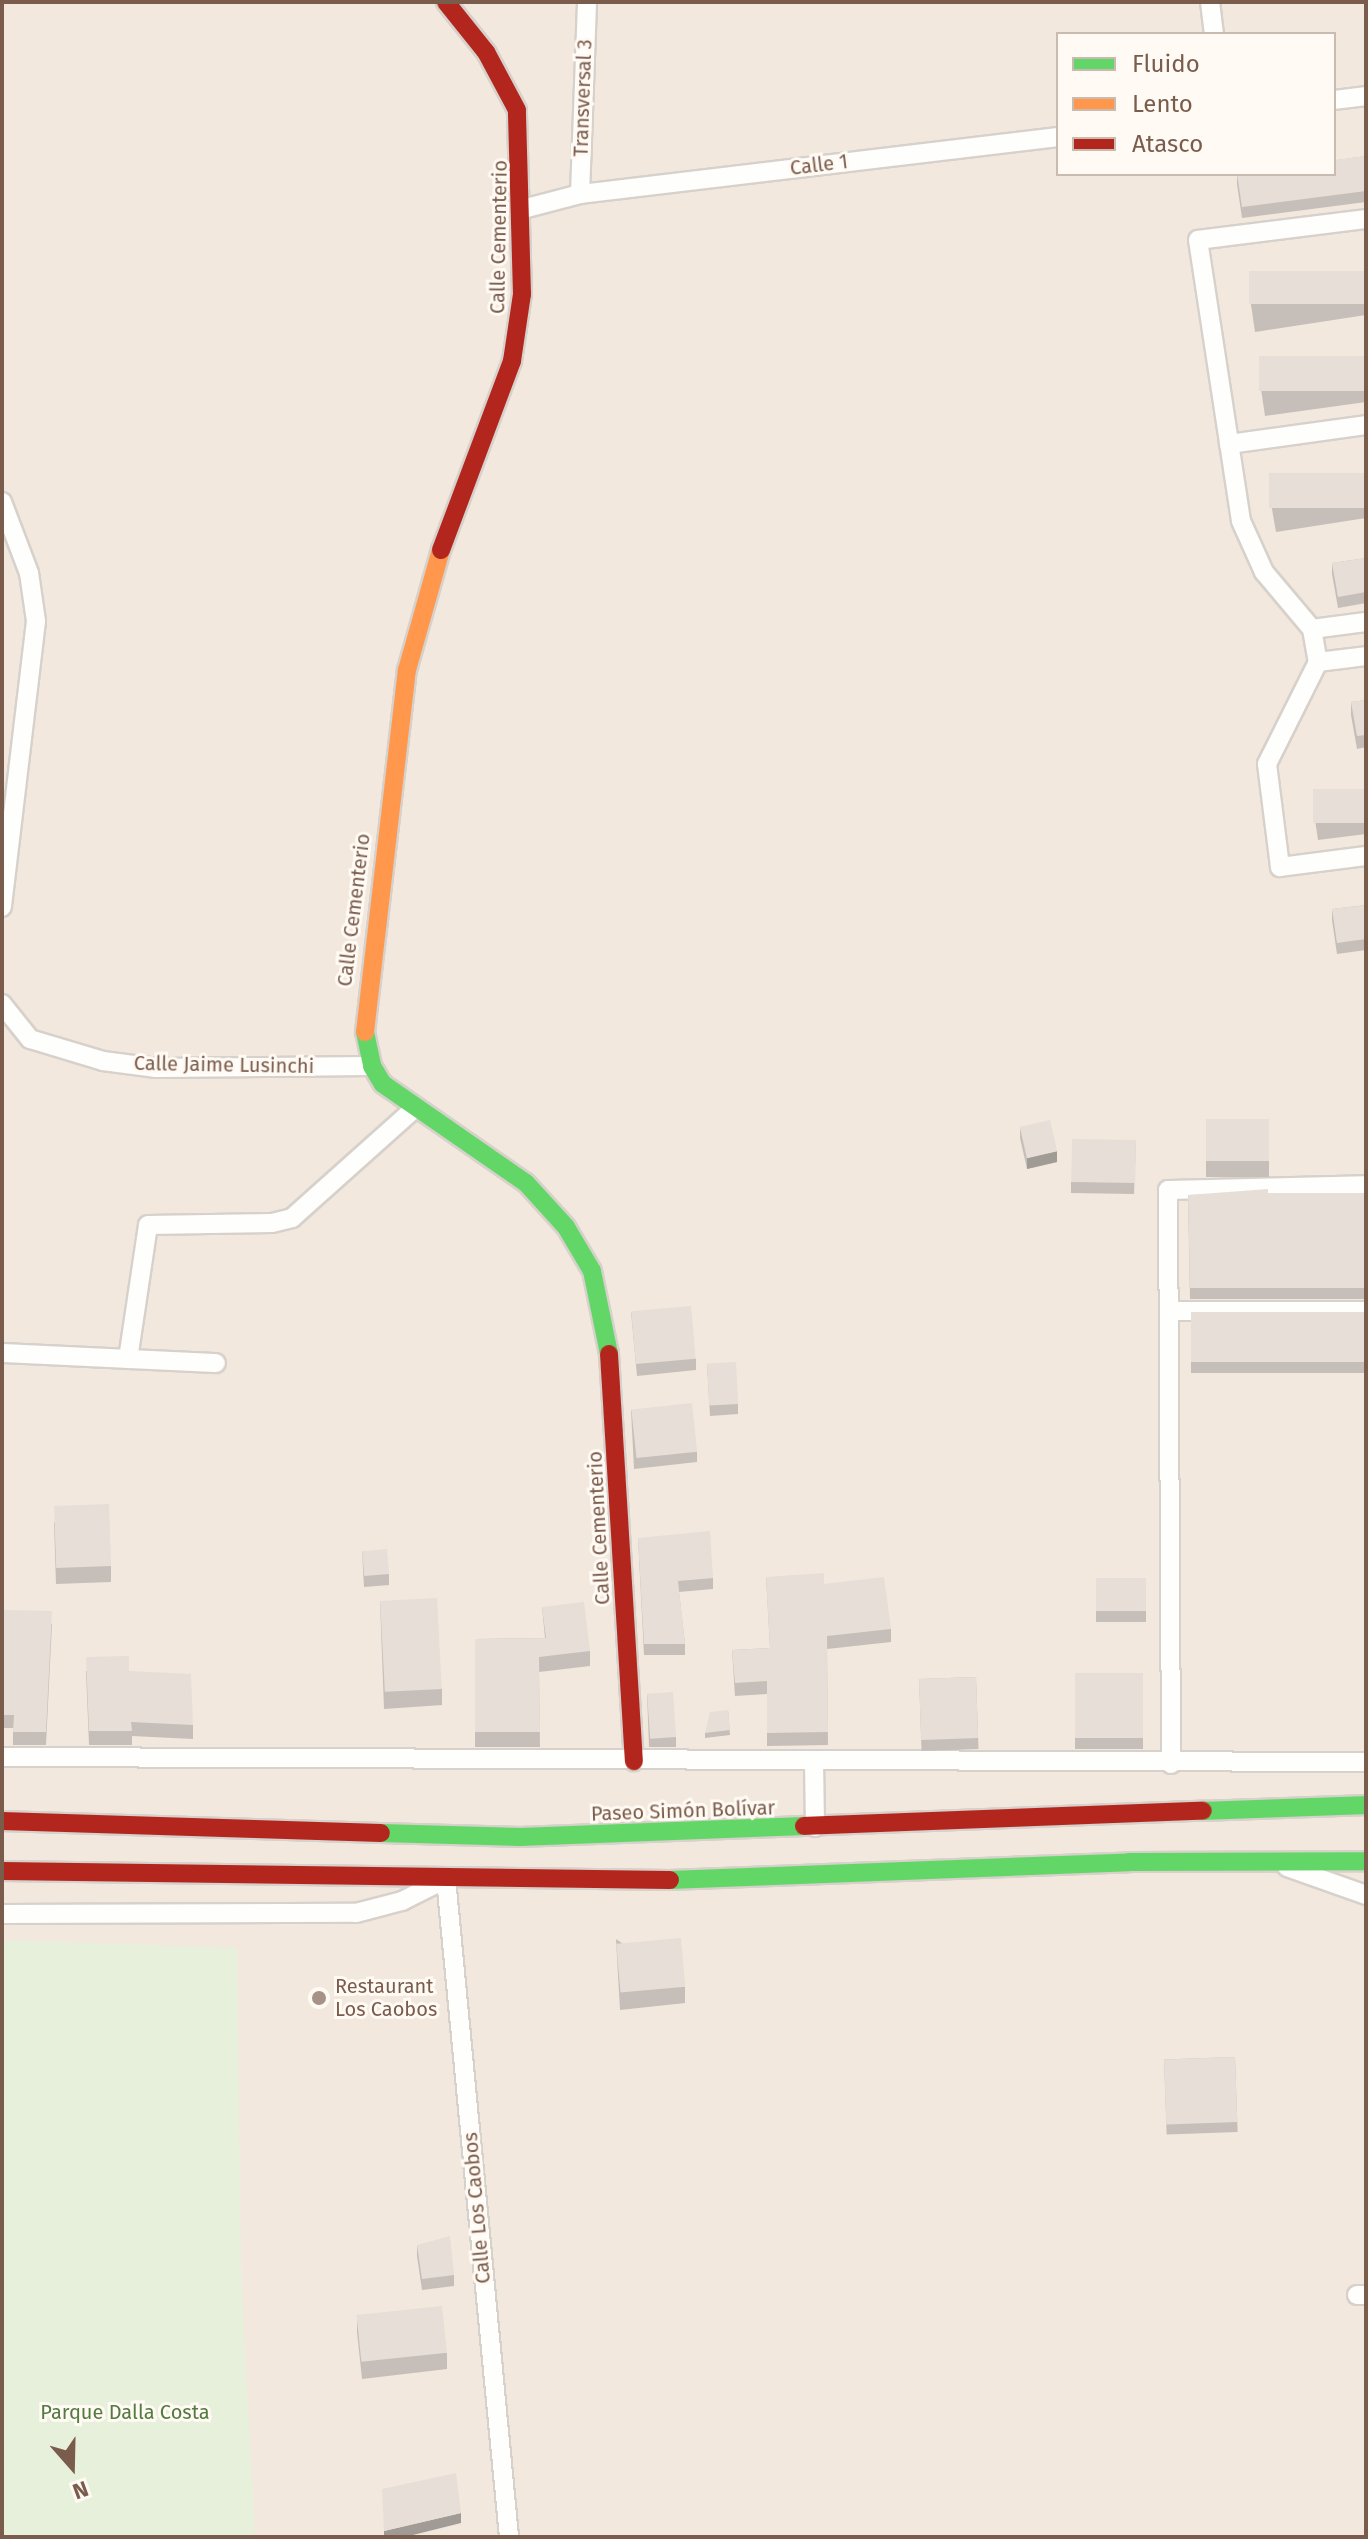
<!DOCTYPE html>
<html>
<head>
<meta charset="utf-8">
<style>
	body { margin:0 }
	#map { position:relative; width:1368px; height:2539px; overflow:hidden; background:#f9f5f0; font-family:"Fira Sans",sans-serif }
	div>[style] { position:absolute }
	.residential>* { inset:0; background:#f2e8de }
	.green>* { inset:0; background:#e7f0db }
	.roads { filter:drop-shadow(2px 0 #d7d1cb) drop-shadow(-2px 0 #d7d1cb) drop-shadow(0 2px #d7d1cb) drop-shadow(0 -2px #d7d1cb) }
	.street>* { height:18px; margin:-9px; padding:0 9px; transform-origin:9px; border-radius:9px; background:#fefefd }
	.fast>* { height:18px; margin:-9px; padding:0 9px; transform-origin:9px; border-radius:9px; background:#63d668 }
	.slow>* { height:18px; margin:-9px; padding:0 9px; transform-origin:9px; border-radius:9px; background:#ff974d }
	.jam>* { height:18px; margin:-9px; padding:0 9px; transform-origin:9px; border-radius:9px; background:#b3261e }
	.wall>* { inset:0; background:#c6bfb9; transform-origin:0 0 }
	.shaded-wall>* { inset:0; background:#a19b96 }
	.building>* { inset:0; background:#e6ded7; transform-origin:0 0 }
	.dots>* { width:22px; height:22px; translate:-50% -50%; box-sizing:border-box; border:4px solid #fffaf3; border-radius:50% }
	span { translate:-50% -50%; white-space:nowrap; text-align:center; line-height:1.15; -webkit-text-stroke:6px #fffaf3; paint-order:stroke }
	.street-label { font-size:20px; color:#7a5c4d }
	.poi-label { font-size:20px; color:#7a5c4d }
	.left { translate:0 -50%; text-align:left }
	.park-label { font-size:20px; color:#537a41 }
	.frame { position:absolute; inset:0; border:4px solid #7a5c4d; pointer-events:none }
	.legend { position:absolute; left:1056px; top:32px; width:280px; height:144px; box-sizing:border-box; background:#fffaf3; border:2px solid #cabbb1; margin:0; padding:10px 14px; list-style:none; font-size:24px; color:#7a5c4d }
	.legend li { display:flex; align-items:center; gap:16px; height:40px }
	.legend b { width:40px; border:2px solid #cabbb1 }
	.north { position:absolute; left:32px; top:2427px; width:80px; height:80px; -webkit-text-stroke:6px #fffaf3; paint-order:stroke; rotate:160deg; font-size:22px; font-weight:700; line-height:32px; text-align:center; color:#7a5c4d }
	.north::after { content:''; display:block; margin:auto; width:28px; height:36px; background:#7a5c4d; clip-path:polygon(50% 0,100% 100%,50% 72%,0 100%) }
</style>
</head>
<body>
<div id="map">
	<div class="residential">
		<div style="clip-path:polygon(evenodd,2px 2px,1366px 2px,1366px 2537px,2px 2537px,2px 2px,1058px 34px,1334px 34px,1334px 174px,1058px 174px,1058px 34px)"></div>
	</div>
	<div class="green">
		<div style="clip-path:polygon(2px 1940px,237px 1948px,241px 2273px,255px 2537px,2px 2537px)"></div>
	</div>
	<div class="roads">
		<div class="street">
			<div style="left:1210px;top:2px;width:32px;rotate:83deg"></div>
			<div style="left:1334px;top:100px;width:32px;rotate:-7deg"></div>
			<div style="left:580px;top:194px;width:192px;rotate:-87.9deg"></div>
			<div style="left:523px;top:209px;width:59px;rotate:-14.7deg"></div>
			<div style="left:580px;top:194px;width:481px;rotate:-6.8deg"></div>
			<div style="left:1366px;top:219px;width:169px;rotate:172.9deg"></div>
			<div style="left:1198px;top:240px;width:284px;rotate:81.3deg"></div>
			<div style="left:1241px;top:521px;width:56px;rotate:65.7deg"></div>
			<div style="left:1264px;top:572px;width:75px;rotate:49.9deg"></div>
			<div style="left:1312px;top:629px;width:34px;rotate:80deg"></div>
			<div style="left:1318px;top:662px;width:114px;rotate:116.6deg"></div>
			<div style="left:1267px;top:764px;width:104px;rotate:82.8deg"></div>
			<div style="left:1280px;top:867px;width:87px;rotate:-7.3deg"></div>
			<div style="left:1229px;top:444px;width:138px;rotate:-7.9deg"></div>
			<div style="left:2px;top:502px;width:76px;rotate:69.2deg"></div>
			<div style="left:29px;top:573px;width:49px;rotate:81.7deg"></div>
			<div style="left:36px;top:621px;width:288px;rotate:96.8deg"></div>
			<div style="left:1312px;top:629px;width:54px;rotate:-7.4deg"></div>
			<div style="left:1318px;top:662px;width:48px;rotate:-7.1deg"></div>
			<div style="left:2px;top:1004px;width:45px;rotate:51.3deg"></div>
			<div style="left:30px;top:1039px;width:76px;rotate:16.8deg"></div>
			<div style="left:103px;top:1061px;width:54px;rotate:7.4deg"></div>
			<div style="left:157px;top:1068px;width:215px;rotate:-0.5deg"></div>
			<div style="left:1169px;top:1311px;width:197px"></div>
			<div style="left:2px;top:1353px;width:214px;rotate:2.7deg"></div>
			<div style="left:128px;top:1359px;width:135px;rotate:-81.5deg"></div>
			<div style="left:148px;top:1225px;width:124px;rotate:-0.9deg"></div>
			<div style="left:272px;top:1223px;width:21px;rotate:-14deg"></div>
			<div style="left:292px;top:1218px;width:164px;rotate:-41.8deg"></div>
			<div style="left:2px;top:1757px;width:1364px;rotate:0.21deg"></div>
			<div style="left:814px;top:1762px;width:65px;rotate:89.1deg"></div>
			<div style="left:1171px;top:1764px;width:574px;rotate:-90.3deg"></div>
			<div style="left:1168px;top:1190px;width:198px;rotate:-1.4deg"></div>
			<div style="left:1287px;top:1867px;width:84px;rotate:19.5deg"></div>
			<div style="left:2px;top:1914px;width:354px;rotate:-0.2deg"></div>
			<div style="left:356px;top:1913px;width:48px;rotate:-14.6deg"></div>
			<div style="left:402px;top:1901px;width:49px;rotate:-26.6deg"></div>
			<div style="left:446px;top:1879px;width:661px;rotate:84.53deg"></div>
			<div style="left:1357px;top:2295px;width:9px"></div>
		</div>
		<div class="fast">
			<div style="left:365px;top:1032px;width:35px;rotate:78deg"></div>
			<div style="left:372px;top:1066px;width:21px;rotate:59deg"></div>
			<div style="left:383px;top:1084px;width:174px;rotate:34.7deg"></div>
			<div style="left:526px;top:1183px;width:59px;rotate:47.7deg"></div>
			<div style="left:566px;top:1227px;width:51px;rotate:59.4deg"></div>
			<div style="left:592px;top:1271px;width:85px;rotate:78.4deg"></div>
			<div style="left:1203px;top:1811px;width:163px;rotate:-2.1deg"></div>
			<div style="left:381px;top:1833px;width:139px;rotate:1.6deg"></div>
			<div style="left:520px;top:1837px;width:284px;rotate:-2.2deg"></div>
			<div style="left:670px;top:1880px;width:459px;rotate:-2.2deg"></div>
			<div style="left:1129px;top:1862px;width:237px;rotate:-0.2deg"></div>
		</div>
		<div class="slow">
			<div style="left:365px;top:1032px;width:364px;rotate:-83.4deg"></div>
			<div style="left:407px;top:670px;width:125px;rotate:-74.2deg"></div>
		</div>
		<div class="jam">
			<div style="left:441px;top:550px;width:202px;rotate:-69.4deg"></div>
			<div style="left:512px;top:361px;width:68px;rotate:-81.5deg"></div>
			<div style="left:522px;top:294px;width:184px;rotate:-91.6deg"></div>
			<div style="left:517px;top:110px;width:66px;rotate:-118.1deg"></div>
			<div style="left:486px;top:52px;width:64px;rotate:-128.7deg"></div>
			<div style="left:609px;top:1354px;width:408px;rotate:86.5deg"></div>
			<div style="left:2px;top:1821px;width:379px;rotate:1.8deg"></div>
			<div style="left:804px;top:1826px;width:399px;rotate:-2.2deg"></div>
			<div style="left:2px;top:1871px;width:668px;rotate:0.77deg"></div>
		</div>
	</div>
	<div class="wall">
		<div style="clip-path:polygon(1366px 156px,1366px 202px,1242px 218px,1237px 184px,1237px 174px)"></div>
		<div style="clip-path:polygon(1366px 271px,1366px 315px,1255px 332px,1250px 298px,1250px 287px)"></div>
		<div style="clip-path:polygon(1366px 356px,1366px 402px,1265px 416px,1260px 382px,1260px 371px)"></div>
		<div style="clip-path:polygon(1366px 473px,1366px 518px,1276px 532px,1270px 498px,1270px 488px)"></div>
		<div style="clip-path:polygon(1366px 558px,1366px 603px,1338px 608px,1332px 574px,1332px 563px)"></div>
		<div style="clip-path:polygon(1366px 700px,1366px 747px,1357px 749px,1351px 715px,1351px 702px)"></div>
		<div style="clip-path:polygon(1366px 789px,1366px 834px,1318px 840px,1313px 806px,1313px 795px)"></div>
		<div style="clip-path:polygon(1366px 905px,1366px 950px,1337px 954px,1332px 920px,1332px 909px)"></div>
		<div style="left:1206px;top:1119px;width:63px;height:58px"></div>
		<div style="clip-path:polygon(1020px 1127px,1057px 1162px,1027px 1169px,1020px 1138px)"></div>
		<div style="clip-path:polygon(1136px 1140px,1134px 1194px,1071px 1193px,1071px 1182px)"></div>
		<div style="clip-path:polygon(1268px 1193px,1366px 1193px,1366px 1299px,1190px 1299px,1188px 1195px)"></div>
		<div style="clip-path:polygon(631px 1312px,696px 1359px,696px 1370px,637px 1376px)"></div>
		<div style="left:1191px;top:1312px;width:175px;height:61px"></div>
		<div style="clip-path:polygon(707px 1364px,738px 1404px,738px 1414px,710px 1416px)"></div>
		<div style="clip-path:polygon(631px 1410px,697px 1452px,697px 1462px,634px 1469px)"></div>
		<div style="clip-path:polygon(54px 1522px,111px 1566px,111px 1582px,56px 1584px)"></div>
		<div style="clip-path:polygon(638px 1538px,713px 1578px,713px 1589px,679px 1592px,685px 1644px,685px 1655px,644px 1655px)"></div>
		<div style="clip-path:polygon(362px 1551px,389px 1574px,389px 1585px,364px 1587px)"></div>
		<div style="clip-path:polygon(766px 1577px,824px 1584px,891px 1629px,891px 1642px,827px 1649px,828px 1745px,767px 1746px,767px 1694px,735px 1696px,732px 1650px,770px 1648px)"></div>
		<div style="left:1096px;top:1578px;width:50px;height:44px"></div>
		<div style="clip-path:polygon(380px 1601px,442px 1689px,442px 1705px,384px 1709px)"></div>
		<div style="clip-path:polygon(542px 1607px,590px 1651px,590px 1666px,539px 1672px,540px 1747px,475px 1747px,475px 1639px,545px 1638px)"></div>
		<div style="clip-path:polygon(2px 1610px,52px 1624px,46px 1745px,13px 1745px,13px 1728px,2px 1728px)"></div>
		<div style="clip-path:polygon(86px 1671px,129px 1671px,193px 1725px,193px 1739px,132px 1736px,132px 1745px,89px 1745px)"></div>
		<div style="left:1143px;top:1673px;width:76px;height:68px;rotate:90deg"></div>
		<div style="left:976px;top:1677px;width:72px;height:57px;rotate:88deg"></div>
		<div style="clip-path:polygon(647px 1694px,676px 1737px,676px 1747px,649px 1747px)"></div>
		<div style="clip-path:polygon(728px 1710px,730px 1735px,705px 1738px,705px 1733px)"></div>
		<div style="clip-path:polygon(616px 1939px,685px 1987px,685px 2003px,620px 2010px)"></div>
		<div style="left:1235px;top:2057px;width:75px;height:71px;rotate:88deg"></div>
		<div style="clip-path:polygon(417px 2245px,454px 2275px,454px 2286px,422px 2290px,417px 2256px)"></div>
		<div style="clip-path:polygon(357px 2316px,447px 2353px,447px 2369px,362px 2379px,357px 2332px)"></div>
	</div>
	<div class="shaded-wall">
		<div style="clip-path:polygon(1057px 1151px,1057px 1162px,1027px 1169px,1027px 1158px)"></div>
		<div style="clip-path:polygon(461px 2513px,461px 2523px,405px 2537px,384px 2537px,384px 2531px)"></div>
	</div>
	<div class="building">
		<div style="clip-path:polygon(1366px 156px,1366px 191px,1242px 207px,1237px 174px,1334px 174px,1334px 160px)"></div>
		<div style="left:1366px;top:271px;width:33px;height:117px;rotate:90deg"></div>
		<div style="left:1366px;top:356px;width:35px;height:107px;rotate:90deg"></div>
		<div style="left:1366px;top:473px;width:35px;height:97px;rotate:90deg"></div>
		<div style="clip-path:polygon(1366px 558px,1366px 592px,1338px 597px,1332px 563px)"></div>
		<div style="clip-path:polygon(1366px 700px,1366px 735px,1357px 736px,1351px 702px)"></div>
		<div style="left:1366px;top:789px;width:34px;height:53px;rotate:90deg"></div>
		<div style="clip-path:polygon(1366px 905px,1366px 939px,1337px 943px,1332px 909px)"></div>
		<div style="left:1206px;top:1119px;width:63px;height:42px"></div>
		<div style="left:1050px;top:1120px;width:32px;height:31px;rotate:77deg"></div>
		<div style="left:1072px;top:1139px;width:64px;height:43px;rotate:1deg"></div>
		<div style="clip-path:polygon(1268px 1189px,1268px 1193px,1366px 1193px,1366px 1288px,1190px 1288px,1188px 1195px)"></div>
		<div style="left:691px;top:1306px;width:53px;height:60px;rotate:85deg"></div>
		<div style="left:1191px;top:1312px;width:175px;height:50px"></div>
		<div style="left:736px;top:1362px;width:42px;height:29px;rotate:87deg"></div>
		<div style="left:692px;top:1403px;width:49px;height:61px;rotate:84deg"></div>
		<div style="left:109px;top:1504px;width:62px;height:55px;rotate:88deg"></div>
		<div style="clip-path:polygon(710px 1531px,713px 1578px,678px 1581px,685px 1644px,644px 1644px,638px 1538px)"></div>
		<div style="left:387px;top:1549px;width:25px;height:25px;rotate:85deg"></div>
		<div style="clip-path:polygon(824px 1573px,824px 1584px,884px 1577px,891px 1629px,827px 1636px,828px 1732px,767px 1733px,767px 1681px,735px 1683px,732px 1650px,770px 1648px,766px 1577px)"></div>
		<div style="left:1096px;top:1578px;width:50px;height:33px"></div>
		<div style="left:437px;top:1598px;width:91px;height:57px;rotate:87deg"></div>
		<div style="clip-path:polygon(584px 1602px,590px 1651px,539px 1657px,540px 1732px,475px 1732px,475px 1639px,546px 1638px,542px 1607px)"></div>
		<div style="clip-path:polygon(2px 1610px,52px 1611px,46px 1732px,13px 1732px,14px 1715px,2px 1715px)"></div>
		<div style="clip-path:polygon(129px 1656px,129px 1671px,191px 1674px,193px 1725px,131px 1722px,132px 1731px,89px 1731px,86px 1657px)"></div>
		<div style="left:1143px;top:1673px;width:65px;height:68px;rotate:90deg"></div>
		<div style="left:976px;top:1677px;width:61px;height:57px;rotate:88deg"></div>
		<div style="left:673px;top:1692px;width:45px;height:26px;rotate:86deg"></div>
		<div style="clip-path:polygon(728px 1710px,730px 1730px,705px 1733px,710px 1712px)"></div>
		<div style="left:681px;top:1938px;width:49px;height:65px;rotate:85deg"></div>
		<div style="left:1235px;top:2057px;width:65px;height:71px;rotate:88deg"></div>
		<div style="clip-path:polygon(450px 2236px,454px 2275px,422px 2279px,417px 2245px)"></div>
		<div style="left:442px;top:2306px;width:47px;height:86px;rotate:84deg"></div>
		<div style="clip-path:polygon(456px 2473px,461px 2513px,384px 2531px,382px 2489px)"></div>
	</div>
	<div class="dots">
		<div style="left:319px;top:1998px;background:#a69286"></div>
	</div>
	<div class="street-label">
		<span style="left:583px;top:98px;rotate:-88deg">Transversal 3</span>
		<span style="left:819px;top:165px;rotate:-7deg">Calle 1</span>
		<span style="left:499px;top:237px;rotate:-89deg">Calle Cementerio</span>
		<span style="left:354px;top:910px;rotate:-83deg">Calle Cementerio</span>
		<span style="left:224px;top:1065px;rotate:1deg">Calle Jaime Lusinchi</span>
		<span style="left:599px;top:1528px;rotate:-93deg">Calle Cementerio</span>
		<span style="left:683px;top:1811px;rotate:-2deg">Paseo Simón Bolívar</span>
		<span style="left:477px;top:2208px;rotate:-95deg">Calle Los Caobos</span>
	</div>
	<div class="poi-label">
		<span class="left" style="left:335px;top:1998px">Restaurant<br>Los Caobos</span>
	</div>
	<div class="park-label">
		<span style="left:125px;top:2412px">Parque Dalla Costa</span>
	</div>
	<div class="frame"></div>
	<ul class="legend">
	<li><b style="height:10px;background:#63d668"></b>Fluido</li>
	<li><b style="height:10px;background:#ff974d"></b>Lento</li>
	<li><b style="height:10px;background:#b3261e"></b>Atasco</li>
	</ul>
	<div class="north">N</div>
</div>
</body>
</html>
